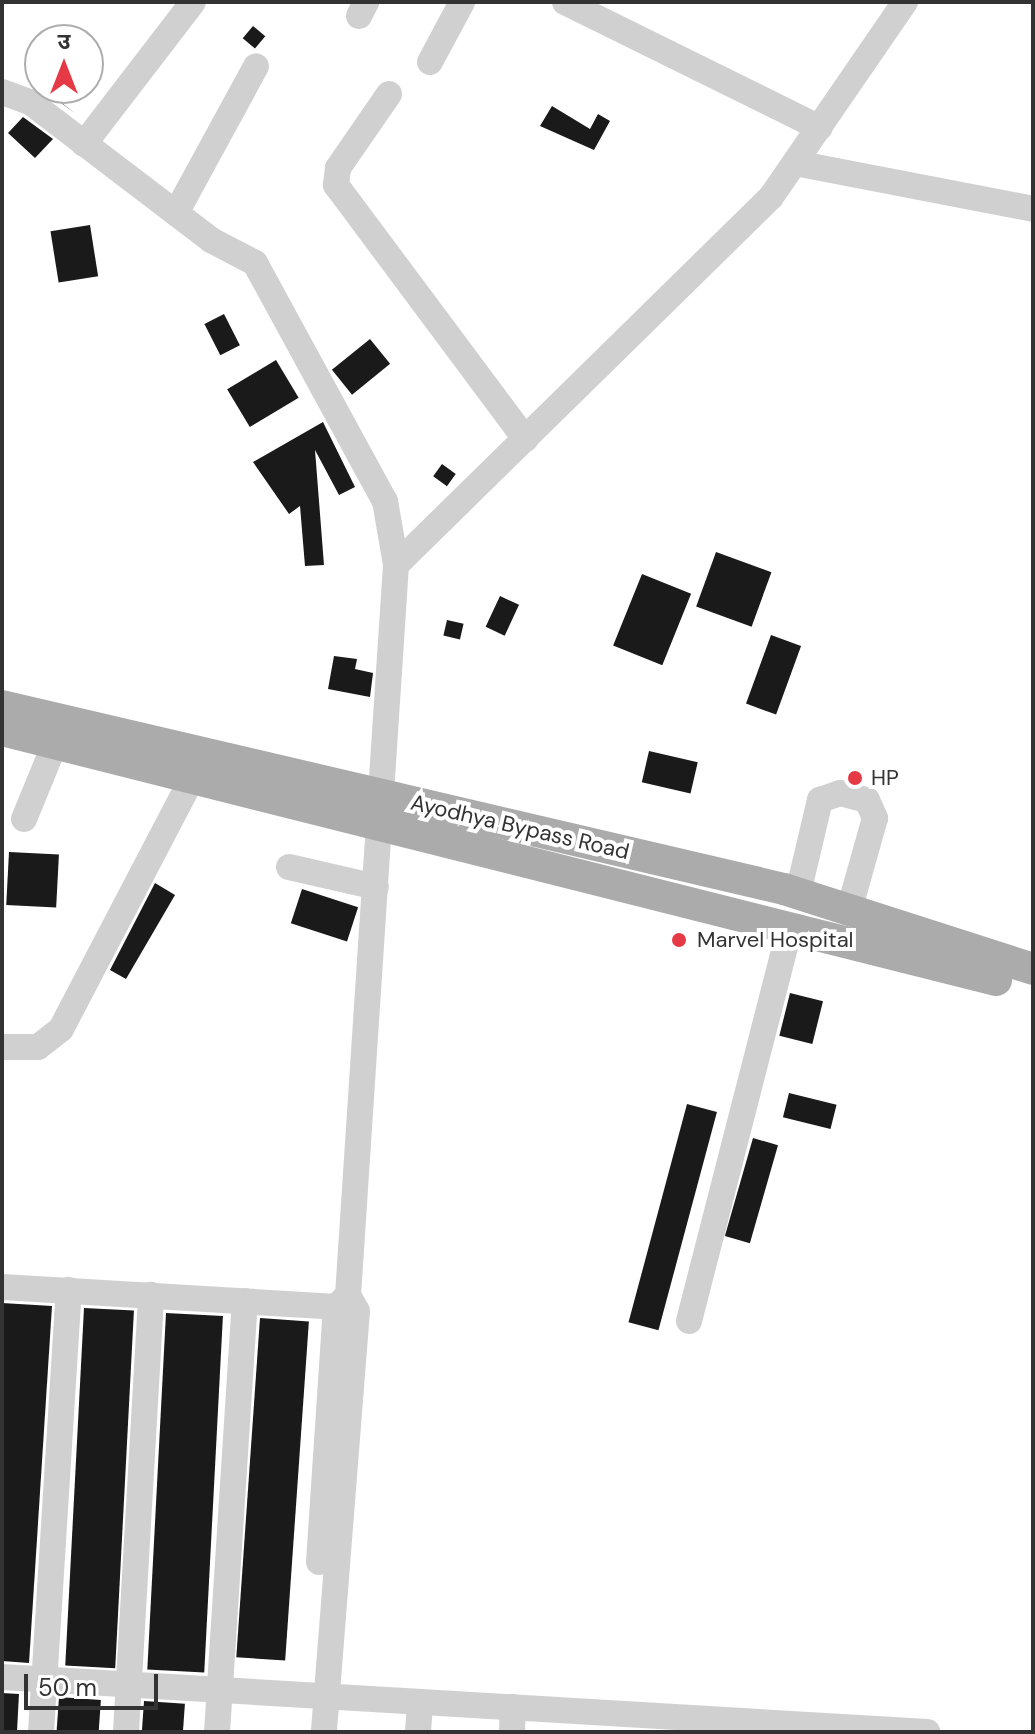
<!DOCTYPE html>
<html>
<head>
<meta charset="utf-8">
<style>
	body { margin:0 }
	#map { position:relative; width:1035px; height:1734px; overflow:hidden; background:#fff; font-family:"DM Sans","Noto Sans Devanagari",sans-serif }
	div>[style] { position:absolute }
	.building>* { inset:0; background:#1a1a1a; transform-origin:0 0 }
	.minor>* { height:26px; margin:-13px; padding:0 13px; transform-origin:13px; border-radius:13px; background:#d0d0d0 }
	.major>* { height:32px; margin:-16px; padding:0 16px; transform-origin:16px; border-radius:16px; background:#ababab }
	.dots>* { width:22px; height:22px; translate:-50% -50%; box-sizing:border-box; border:4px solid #fff; border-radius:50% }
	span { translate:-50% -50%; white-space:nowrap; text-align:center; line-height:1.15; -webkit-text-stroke:8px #fff; paint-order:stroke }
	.poi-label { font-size:22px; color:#333 }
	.left { translate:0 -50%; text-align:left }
	.street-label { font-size:22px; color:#333 }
	.frame { position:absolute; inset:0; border:4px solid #333; pointer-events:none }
	.north { position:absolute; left:24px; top:24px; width:80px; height:80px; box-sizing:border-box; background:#fff; border:2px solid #adadad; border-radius:50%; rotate:0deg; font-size:22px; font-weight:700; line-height:32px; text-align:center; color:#333 }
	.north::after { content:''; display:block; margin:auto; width:28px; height:36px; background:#e63946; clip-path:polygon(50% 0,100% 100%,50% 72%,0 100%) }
	.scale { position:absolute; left:24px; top:1674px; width:134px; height:36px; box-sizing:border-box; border:4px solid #333; border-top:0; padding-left:10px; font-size:24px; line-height:28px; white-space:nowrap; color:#333; -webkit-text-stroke:6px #fff; paint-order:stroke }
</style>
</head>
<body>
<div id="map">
	<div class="building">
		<div style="left:253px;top:26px;width:16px;height:16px;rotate:40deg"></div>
		<div style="clip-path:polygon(41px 88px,70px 88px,58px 100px,76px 114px)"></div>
		<div style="clip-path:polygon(552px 106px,590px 129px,598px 114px,610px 121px,594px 150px,540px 126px)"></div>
		<div style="clip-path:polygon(23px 117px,53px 139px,35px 158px,8px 133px)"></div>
		<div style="left:90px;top:225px;width:52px;height:40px;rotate:81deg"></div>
		<div style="left:224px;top:314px;width:35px;height:22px;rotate:63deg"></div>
		<div style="left:370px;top:339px;width:32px;height:49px;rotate:51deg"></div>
		<div style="left:276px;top:360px;width:44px;height:57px;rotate:59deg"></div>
		<div style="clip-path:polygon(323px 422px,355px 487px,339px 495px,315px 450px,324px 565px,305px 566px,300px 506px,289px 514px,253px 462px)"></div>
		<div style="left:442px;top:464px;width:17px;height:15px;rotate:36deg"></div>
		<div style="left:716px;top:552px;width:59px;height:58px;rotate:20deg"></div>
		<div style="left:642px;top:574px;width:53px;height:77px;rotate:22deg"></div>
		<div style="left:500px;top:596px;width:21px;height:34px;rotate:25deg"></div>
		<div style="left:447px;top:620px;width:17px;height:16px;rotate:13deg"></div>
		<div style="left:771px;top:635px;width:32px;height:73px;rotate:20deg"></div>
		<div style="clip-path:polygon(334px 656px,357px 659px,355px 669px,373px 673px,370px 697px,328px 689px)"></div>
		<div style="left:649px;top:751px;width:50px;height:32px;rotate:13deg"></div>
		<div style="left:9px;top:852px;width:50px;height:53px;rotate:3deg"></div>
		<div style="clip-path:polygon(155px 883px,175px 895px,126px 979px,110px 970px)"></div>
		<div style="left:302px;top:889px;width:59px;height:36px;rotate:18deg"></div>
		<div style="left:790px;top:993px;width:34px;height:44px;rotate:14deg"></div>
		<div style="left:789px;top:1093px;width:49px;height:25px;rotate:14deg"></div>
		<div style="left:687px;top:1104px;width:31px;height:226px;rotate:15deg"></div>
		<div style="left:753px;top:1138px;width:26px;height:102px;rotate:16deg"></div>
		<div style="clip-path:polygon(2px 1303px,52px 1306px,29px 1663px,2px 1661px)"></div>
		<div style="left:84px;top:1308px;width:50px;height:358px;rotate:3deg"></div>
		<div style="left:166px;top:1313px;width:57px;height:357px;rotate:3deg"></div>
		<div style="left:260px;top:1318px;width:49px;height:340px;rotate:4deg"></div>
		<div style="left:2px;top:1693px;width:17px;height:39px;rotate:3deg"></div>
		<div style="left:59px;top:1697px;width:42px;height:35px;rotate:4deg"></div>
		<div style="left:144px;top:1701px;width:41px;height:31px;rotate:4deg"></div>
	</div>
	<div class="minor">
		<div style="left:565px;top:2px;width:284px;rotate:26.3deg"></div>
		<div style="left:359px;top:16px;width:16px;rotate:-63deg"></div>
		<div style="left:430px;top:62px;width:68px;rotate:-61.9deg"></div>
		<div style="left:2px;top:92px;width:30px;rotate:20deg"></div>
		<div style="left:30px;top:102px;width:228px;rotate:37.3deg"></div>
		<div style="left:211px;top:240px;width:50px;rotate:27.6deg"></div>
		<div style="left:255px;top:263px;width:271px;rotate:61.4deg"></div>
		<div style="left:385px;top:501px;width:65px;rotate:80.2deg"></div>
		<div style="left:396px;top:565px;width:732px;rotate:93.76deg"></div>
		<div style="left:348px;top:1295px;width:18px;rotate:61deg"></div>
		<div style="left:357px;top:1311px;width:422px;rotate:94.5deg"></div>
		<div style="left:389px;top:94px;width:90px;rotate:124.6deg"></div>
		<div style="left:338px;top:168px;width:17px;rotate:97deg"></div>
		<div style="left:336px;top:185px;width:317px;rotate:53.3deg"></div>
		<div style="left:84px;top:144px;width:179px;rotate:-52.5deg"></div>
		<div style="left:795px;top:163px;width:242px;rotate:10.9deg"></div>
		<div style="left:176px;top:213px;width:167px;rotate:-61.4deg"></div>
		<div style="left:396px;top:565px;width:525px;rotate:-44.46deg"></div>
		<div style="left:771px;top:197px;width:237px;rotate:-55.5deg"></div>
		<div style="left:24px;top:819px;width:84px;rotate:-67.7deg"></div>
		<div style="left:289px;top:867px;width:89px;rotate:12.9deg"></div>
		<div style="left:798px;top:893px;width:96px;rotate:-76.7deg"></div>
		<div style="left:820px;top:800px;width:21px;rotate:-19deg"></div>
		<div style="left:840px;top:793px;width:28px;rotate:15deg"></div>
		<div style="left:867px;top:800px;width:20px;rotate:66deg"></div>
		<div style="left:875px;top:818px;width:92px;rotate:105.7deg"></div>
		<div style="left:2px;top:1047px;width:36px"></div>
		<div style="left:38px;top:1047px;width:29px;rotate:-38deg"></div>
		<div style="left:61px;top:1029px;width:284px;rotate:-62.4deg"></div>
		<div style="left:2px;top:1287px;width:335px;rotate:3.4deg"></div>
		<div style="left:689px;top:1321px;width:406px;rotate:-75.6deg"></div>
		<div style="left:319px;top:1562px;width:256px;rotate:-86.2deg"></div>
		<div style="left:336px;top:1307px;width:17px;rotate:-45deg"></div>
		<div style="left:2px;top:1677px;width:927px;rotate:3.4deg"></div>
		<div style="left:41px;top:1732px;width:443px;rotate:-86.4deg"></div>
		<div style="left:126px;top:1732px;width:438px;rotate:-86.7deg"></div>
		<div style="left:217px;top:1732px;width:432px;rotate:-86.3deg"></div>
		<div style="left:418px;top:1732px;width:30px;rotate:-86deg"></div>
		<div style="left:512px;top:1732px;width:25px;rotate:-88deg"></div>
	</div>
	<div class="major">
		<div style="left:2px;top:706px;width:803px;rotate:13.17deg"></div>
		<div style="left:784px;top:889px;width:262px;rotate:17.8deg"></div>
		<div style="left:2px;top:730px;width:1025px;rotate:14.12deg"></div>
	</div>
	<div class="dots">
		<div style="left:855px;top:778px;background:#e63946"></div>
		<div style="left:679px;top:940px;background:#e63946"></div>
	</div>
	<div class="poi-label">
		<span class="left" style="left:871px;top:778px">HP</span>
		<span class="left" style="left:697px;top:940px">Marvel Hospital</span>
	</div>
	<div class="street-label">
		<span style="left:520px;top:827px;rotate:13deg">Ayodhya Bypass Road</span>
	</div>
	<div class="frame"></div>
	<div class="north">उ</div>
	<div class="scale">50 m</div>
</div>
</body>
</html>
